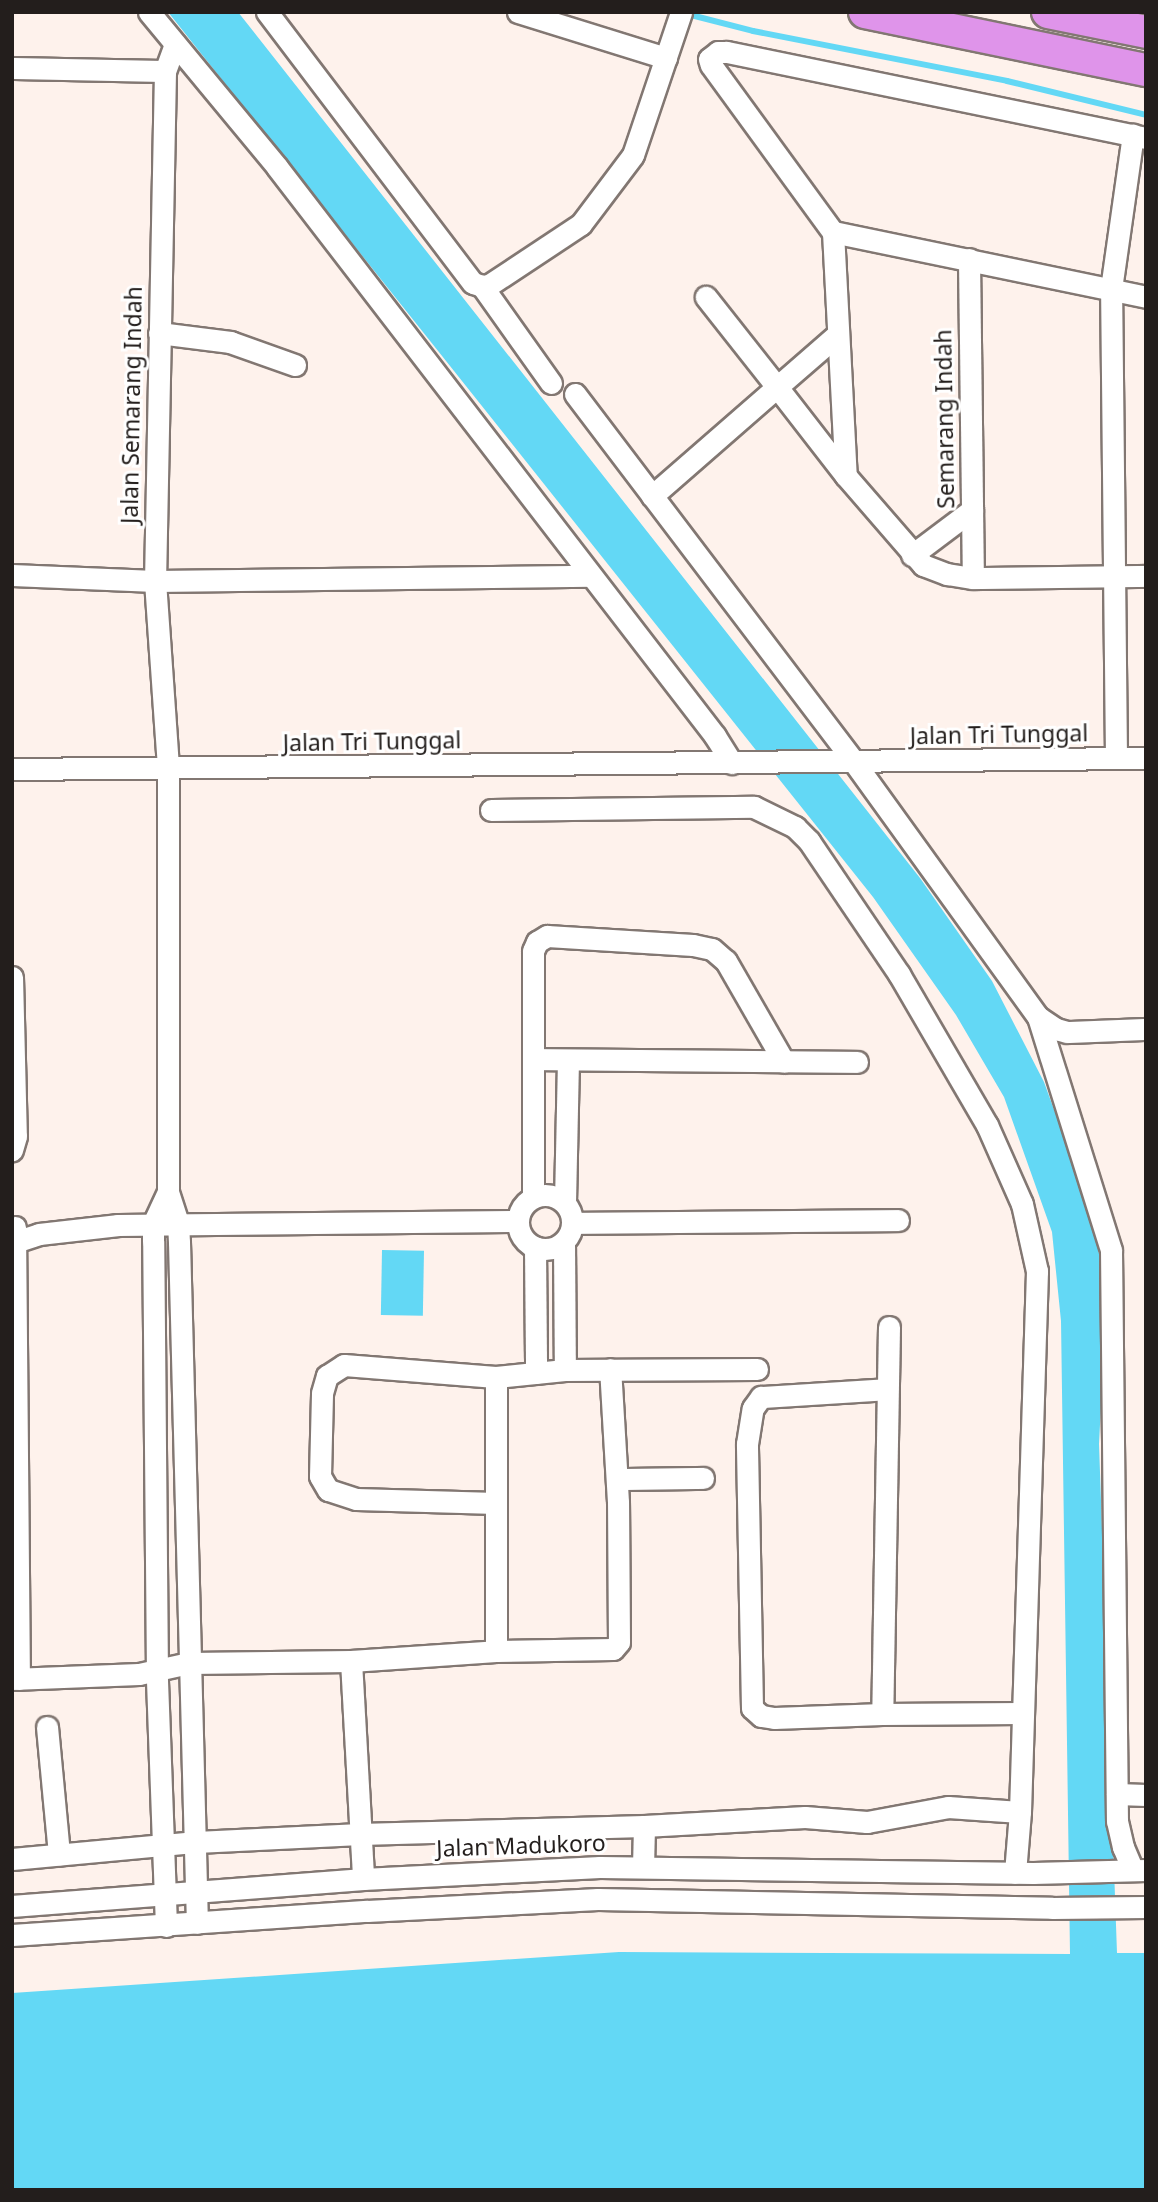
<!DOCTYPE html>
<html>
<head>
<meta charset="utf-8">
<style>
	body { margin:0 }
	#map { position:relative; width:1158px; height:2202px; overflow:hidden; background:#fef2ec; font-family:"Noto Sans",sans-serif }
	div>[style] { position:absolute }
	.water>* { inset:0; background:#63d8f5; transform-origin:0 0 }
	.stream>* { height:6px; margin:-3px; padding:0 3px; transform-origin:3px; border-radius:3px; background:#63d8f5 }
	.roads { filter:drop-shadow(2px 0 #827772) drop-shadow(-2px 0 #827772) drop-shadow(0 2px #827772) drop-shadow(0 -2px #827772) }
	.minor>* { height:21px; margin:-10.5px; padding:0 10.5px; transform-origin:10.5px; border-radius:10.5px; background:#fff }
	.minor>.ring { margin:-10.5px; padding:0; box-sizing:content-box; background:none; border:21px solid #fff; border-radius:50% }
	.highway>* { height:32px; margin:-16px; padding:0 16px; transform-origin:16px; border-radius:16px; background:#df94ea }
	span { translate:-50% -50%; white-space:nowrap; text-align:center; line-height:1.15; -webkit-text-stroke:6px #fff; paint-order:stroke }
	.street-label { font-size:23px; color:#231e1c }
	.frame { position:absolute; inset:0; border:14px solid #231e1c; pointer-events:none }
</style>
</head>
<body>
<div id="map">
	<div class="water">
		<div style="clip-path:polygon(168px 12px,238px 12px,920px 878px,992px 981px,1044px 1082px,1089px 1206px,1101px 1263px,1105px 1327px,1099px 1444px,1117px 1953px,1146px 1953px,1146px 2190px,12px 2190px,12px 1993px,619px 1952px,1070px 1954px,1061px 1321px,1052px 1232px,1004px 1097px,956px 1015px,873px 897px)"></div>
		<div style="left:382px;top:1250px;width:42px;height:65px;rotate:1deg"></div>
	</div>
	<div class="stream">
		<div style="left:683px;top:13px;width:72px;rotate:14.4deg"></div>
		<div style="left:753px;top:31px;width:259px;rotate:11.1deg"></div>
		<div style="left:1007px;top:81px;width:143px;rotate:13.7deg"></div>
	</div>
	<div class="roads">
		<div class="minor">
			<div style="left:149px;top:12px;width:201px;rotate:50.4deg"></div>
			<div style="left:277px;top:167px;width:718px;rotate:52.41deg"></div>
			<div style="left:715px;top:736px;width:32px;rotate:58deg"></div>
			<div style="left:267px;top:12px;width:340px;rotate:52.8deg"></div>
			<div style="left:473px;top:283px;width:9px;rotate:18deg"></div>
			<div style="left:482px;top:286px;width:7px;rotate:-8deg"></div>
			<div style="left:489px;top:285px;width:110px;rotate:-33.5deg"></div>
			<div style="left:581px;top:224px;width:86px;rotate:-53deg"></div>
			<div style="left:633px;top:155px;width:151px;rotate:-71.4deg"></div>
			<div style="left:518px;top:12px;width:155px;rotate:17.3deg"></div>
			<div style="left:175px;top:44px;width:29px;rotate:110deg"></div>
			<div style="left:165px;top:71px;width:510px;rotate:91.12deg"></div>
			<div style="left:155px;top:581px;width:188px;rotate:86deg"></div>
			<div style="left:168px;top:769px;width:423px;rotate:90deg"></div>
			<div style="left:168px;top:1192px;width:33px;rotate:72deg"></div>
			<div style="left:178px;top:1223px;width:19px;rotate:87deg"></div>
			<div style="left:179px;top:1242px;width:681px;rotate:88.49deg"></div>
			<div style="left:12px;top:68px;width:153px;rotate:1.1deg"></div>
			<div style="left:1146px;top:138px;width:429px;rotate:-168.4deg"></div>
			<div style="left:726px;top:52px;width:8px;rotate:180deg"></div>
			<div style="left:718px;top:52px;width:11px;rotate:142deg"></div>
			<div style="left:709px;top:59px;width:6px;rotate:72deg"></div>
			<div style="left:711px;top:65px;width:207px;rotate:53.9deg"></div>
			<div style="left:833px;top:232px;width:320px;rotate:11.7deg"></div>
			<div style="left:833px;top:232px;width:244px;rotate:87deg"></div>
			<div style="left:969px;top:259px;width:319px;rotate:89.3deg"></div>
			<div style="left:482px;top:286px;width:119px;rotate:54.6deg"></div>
			<div style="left:159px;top:333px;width:72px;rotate:7.2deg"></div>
			<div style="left:230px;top:342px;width:69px;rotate:19.5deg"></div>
			<div style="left:838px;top:334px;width:81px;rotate:139deg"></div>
			<div style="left:777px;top:387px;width:113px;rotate:52.2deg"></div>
			<div style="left:846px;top:476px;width:118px;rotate:49.1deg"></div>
			<div style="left:923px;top:565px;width:26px;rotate:21deg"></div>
			<div style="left:947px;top:574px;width:26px;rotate:9deg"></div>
			<div style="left:973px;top:578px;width:173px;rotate:-0.7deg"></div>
			<div style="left:575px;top:394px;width:462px;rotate:52.8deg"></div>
			<div style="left:854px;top:762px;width:314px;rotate:54.2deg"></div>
			<div style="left:1038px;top:1017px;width:22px;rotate:34deg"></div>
			<div style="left:1056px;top:1029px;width:11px;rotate:15deg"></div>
			<div style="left:1067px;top:1032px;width:79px;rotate:-2.2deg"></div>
			<div style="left:652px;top:496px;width:166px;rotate:-41.1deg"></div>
			<div style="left:777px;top:387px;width:115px;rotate:-128.3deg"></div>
			<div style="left:912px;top:555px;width:75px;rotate:-36.9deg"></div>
			<div style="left:12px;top:575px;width:143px;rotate:2.4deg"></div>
			<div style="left:155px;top:581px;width:436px;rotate:-0.7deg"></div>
			<div style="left:1116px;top:758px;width:469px;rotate:-90.6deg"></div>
			<div style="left:1111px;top:289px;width:156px;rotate:-81.9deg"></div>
			<div style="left:12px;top:769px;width:1134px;rotate:-0.56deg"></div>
			<div style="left:491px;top:810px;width:263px;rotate:-0.7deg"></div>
			<div style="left:754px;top:807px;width:46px;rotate:26deg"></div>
			<div style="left:795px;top:827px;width:20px;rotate:45deg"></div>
			<div style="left:809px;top:841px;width:161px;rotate:55.9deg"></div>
			<div style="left:899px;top:974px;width:175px;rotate:59.8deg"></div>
			<div style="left:987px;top:1125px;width:86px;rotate:66.1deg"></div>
			<div style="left:1022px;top:1204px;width:69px;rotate:77.4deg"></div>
			<div style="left:1037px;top:1271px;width:541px;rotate:91.8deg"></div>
			<div style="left:1020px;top:1812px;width:61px;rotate:94.7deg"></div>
			<div style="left:12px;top:977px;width:159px;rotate:88.6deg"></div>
			<div style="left:16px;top:1136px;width:15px;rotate:106deg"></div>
			<div style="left:1038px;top:1017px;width:244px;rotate:72.6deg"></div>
			<div style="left:1111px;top:1250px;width:571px;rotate:89.4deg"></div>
			<div style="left:1117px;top:1821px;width:27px;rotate:77deg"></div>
			<div style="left:1123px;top:1847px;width:25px;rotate:67deg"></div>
			<div style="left:535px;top:1059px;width:322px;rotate:0.5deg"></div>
			<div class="ring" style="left:518px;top:1195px;width:33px;height:33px"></div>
			<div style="left:533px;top:1197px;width:246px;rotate:-90deg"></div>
			<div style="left:533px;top:951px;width:10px;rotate:-66deg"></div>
			<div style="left:537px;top:942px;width:12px;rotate:-31deg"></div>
			<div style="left:547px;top:936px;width:146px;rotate:3.5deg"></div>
			<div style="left:693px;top:945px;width:19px;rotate:12deg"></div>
			<div style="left:712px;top:949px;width:18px;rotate:41deg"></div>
			<div style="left:726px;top:961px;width:116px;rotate:60.1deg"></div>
			<div style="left:565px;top:1203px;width:142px;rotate:-88.8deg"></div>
			<div style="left:573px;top:1223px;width:325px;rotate:-0.5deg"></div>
			<div style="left:15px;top:1227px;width:452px;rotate:89.5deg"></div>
			<div style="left:564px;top:1242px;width:128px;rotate:89.6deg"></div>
			<div style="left:12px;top:1243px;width:28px;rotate:-18deg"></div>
			<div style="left:39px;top:1234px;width:80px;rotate:-6.5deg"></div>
			<div style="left:118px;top:1225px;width:400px;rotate:-0.6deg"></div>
			<div style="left:535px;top:1247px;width:126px;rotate:89.5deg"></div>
			<div style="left:889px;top:1327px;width:387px;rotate:91deg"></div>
			<div style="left:882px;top:1714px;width:140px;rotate:-0.4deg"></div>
			<div style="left:617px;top:1479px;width:86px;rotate:-0.7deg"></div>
			<div style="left:496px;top:1503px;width:140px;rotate:-178.4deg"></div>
			<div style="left:356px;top:1499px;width:29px;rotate:-162deg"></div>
			<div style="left:328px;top:1490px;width:16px;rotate:-120deg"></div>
			<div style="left:320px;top:1476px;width:83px;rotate:-88.6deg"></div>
			<div style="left:322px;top:1393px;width:18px;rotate:-74deg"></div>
			<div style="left:327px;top:1376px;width:20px;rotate:-33deg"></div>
			<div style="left:344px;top:1365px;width:152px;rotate:4.5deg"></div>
			<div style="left:496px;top:1377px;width:69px;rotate:-5.8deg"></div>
			<div style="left:565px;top:1370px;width:192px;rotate:-0.3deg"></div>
			<div style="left:496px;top:1651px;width:274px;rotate:-90deg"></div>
			<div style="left:351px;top:1661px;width:218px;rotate:86.8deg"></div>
			<div style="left:12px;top:1679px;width:127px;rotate:-2.3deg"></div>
			<div style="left:139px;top:1674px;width:51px;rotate:-12.4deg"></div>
			<div style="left:189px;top:1663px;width:162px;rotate:-0.7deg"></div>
			<div style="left:351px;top:1661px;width:145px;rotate:-3.9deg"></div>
			<div style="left:496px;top:1651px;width:117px;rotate:-1deg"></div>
			<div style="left:613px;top:1649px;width:9px;rotate:-49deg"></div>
			<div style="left:619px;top:1642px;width:140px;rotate:-90.4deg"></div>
			<div style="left:618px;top:1502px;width:133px;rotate:-93.4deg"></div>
			<div style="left:882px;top:1714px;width:108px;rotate:177.9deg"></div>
			<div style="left:774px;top:1718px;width:13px;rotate:-171deg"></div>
			<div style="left:761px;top:1716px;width:12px;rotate:-138deg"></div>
			<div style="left:752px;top:1708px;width:264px;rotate:-91.1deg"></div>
			<div style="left:747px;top:1444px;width:36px;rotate:-81deg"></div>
			<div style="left:753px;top:1408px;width:14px;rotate:-54deg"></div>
			<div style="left:761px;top:1397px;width:126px;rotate:-3.6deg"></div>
			<div style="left:47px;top:1727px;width:128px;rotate:84.6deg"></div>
			<div style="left:1117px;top:1794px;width:29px;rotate:2deg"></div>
			<div style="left:12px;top:1859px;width:185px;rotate:-5.3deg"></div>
			<div style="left:196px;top:1842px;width:164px;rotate:-2.8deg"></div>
			<div style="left:360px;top:1834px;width:284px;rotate:-1.6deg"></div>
			<div style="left:644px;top:1826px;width:161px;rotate:-3.2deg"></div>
			<div style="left:805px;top:1817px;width:62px;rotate:4.6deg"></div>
			<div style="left:867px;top:1822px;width:82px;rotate:-10.5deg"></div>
			<div style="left:948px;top:1807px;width:72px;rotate:4deg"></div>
			<div style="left:643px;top:1867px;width:41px;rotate:-88.6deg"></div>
			<div style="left:12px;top:1906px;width:352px;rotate:-4.4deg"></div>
			<div style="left:363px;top:1879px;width:237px;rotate:-2.9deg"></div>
			<div style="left:600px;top:1867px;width:433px;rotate:0.8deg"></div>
			<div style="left:1033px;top:1873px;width:113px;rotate:-1.5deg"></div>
			<div style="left:166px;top:1926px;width:250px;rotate:-92.1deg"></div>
			<div style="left:157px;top:1676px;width:435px;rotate:-90.5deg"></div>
			<div style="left:153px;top:1241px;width:17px;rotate:-90deg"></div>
			<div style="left:153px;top:1224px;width:35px;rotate:-65deg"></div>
			<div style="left:12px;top:1935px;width:356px;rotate:-3.9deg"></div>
			<div style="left:367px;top:1911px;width:231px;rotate:-3deg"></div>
			<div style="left:598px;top:1899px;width:454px;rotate:1.1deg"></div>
			<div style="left:1052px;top:1908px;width:94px;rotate:-0.6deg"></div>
		</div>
		<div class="highway">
			<div style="left:865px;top:12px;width:287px;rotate:11.7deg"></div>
			<div style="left:1048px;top:12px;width:100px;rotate:11.5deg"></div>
		</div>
	</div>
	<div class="street-label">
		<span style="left:131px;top:405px;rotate:-89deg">Jalan Semarang Indah</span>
		<span style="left:944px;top:419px;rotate:-91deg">Semarang Indah</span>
		<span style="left:999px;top:734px;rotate:-1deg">Jalan Tri Tunggal</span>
		<span style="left:372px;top:741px;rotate:-1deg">Jalan Tri Tunggal</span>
		<span style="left:521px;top:1845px;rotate:-2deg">Jalan Madukoro</span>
	</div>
	<div class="frame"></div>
</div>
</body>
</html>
